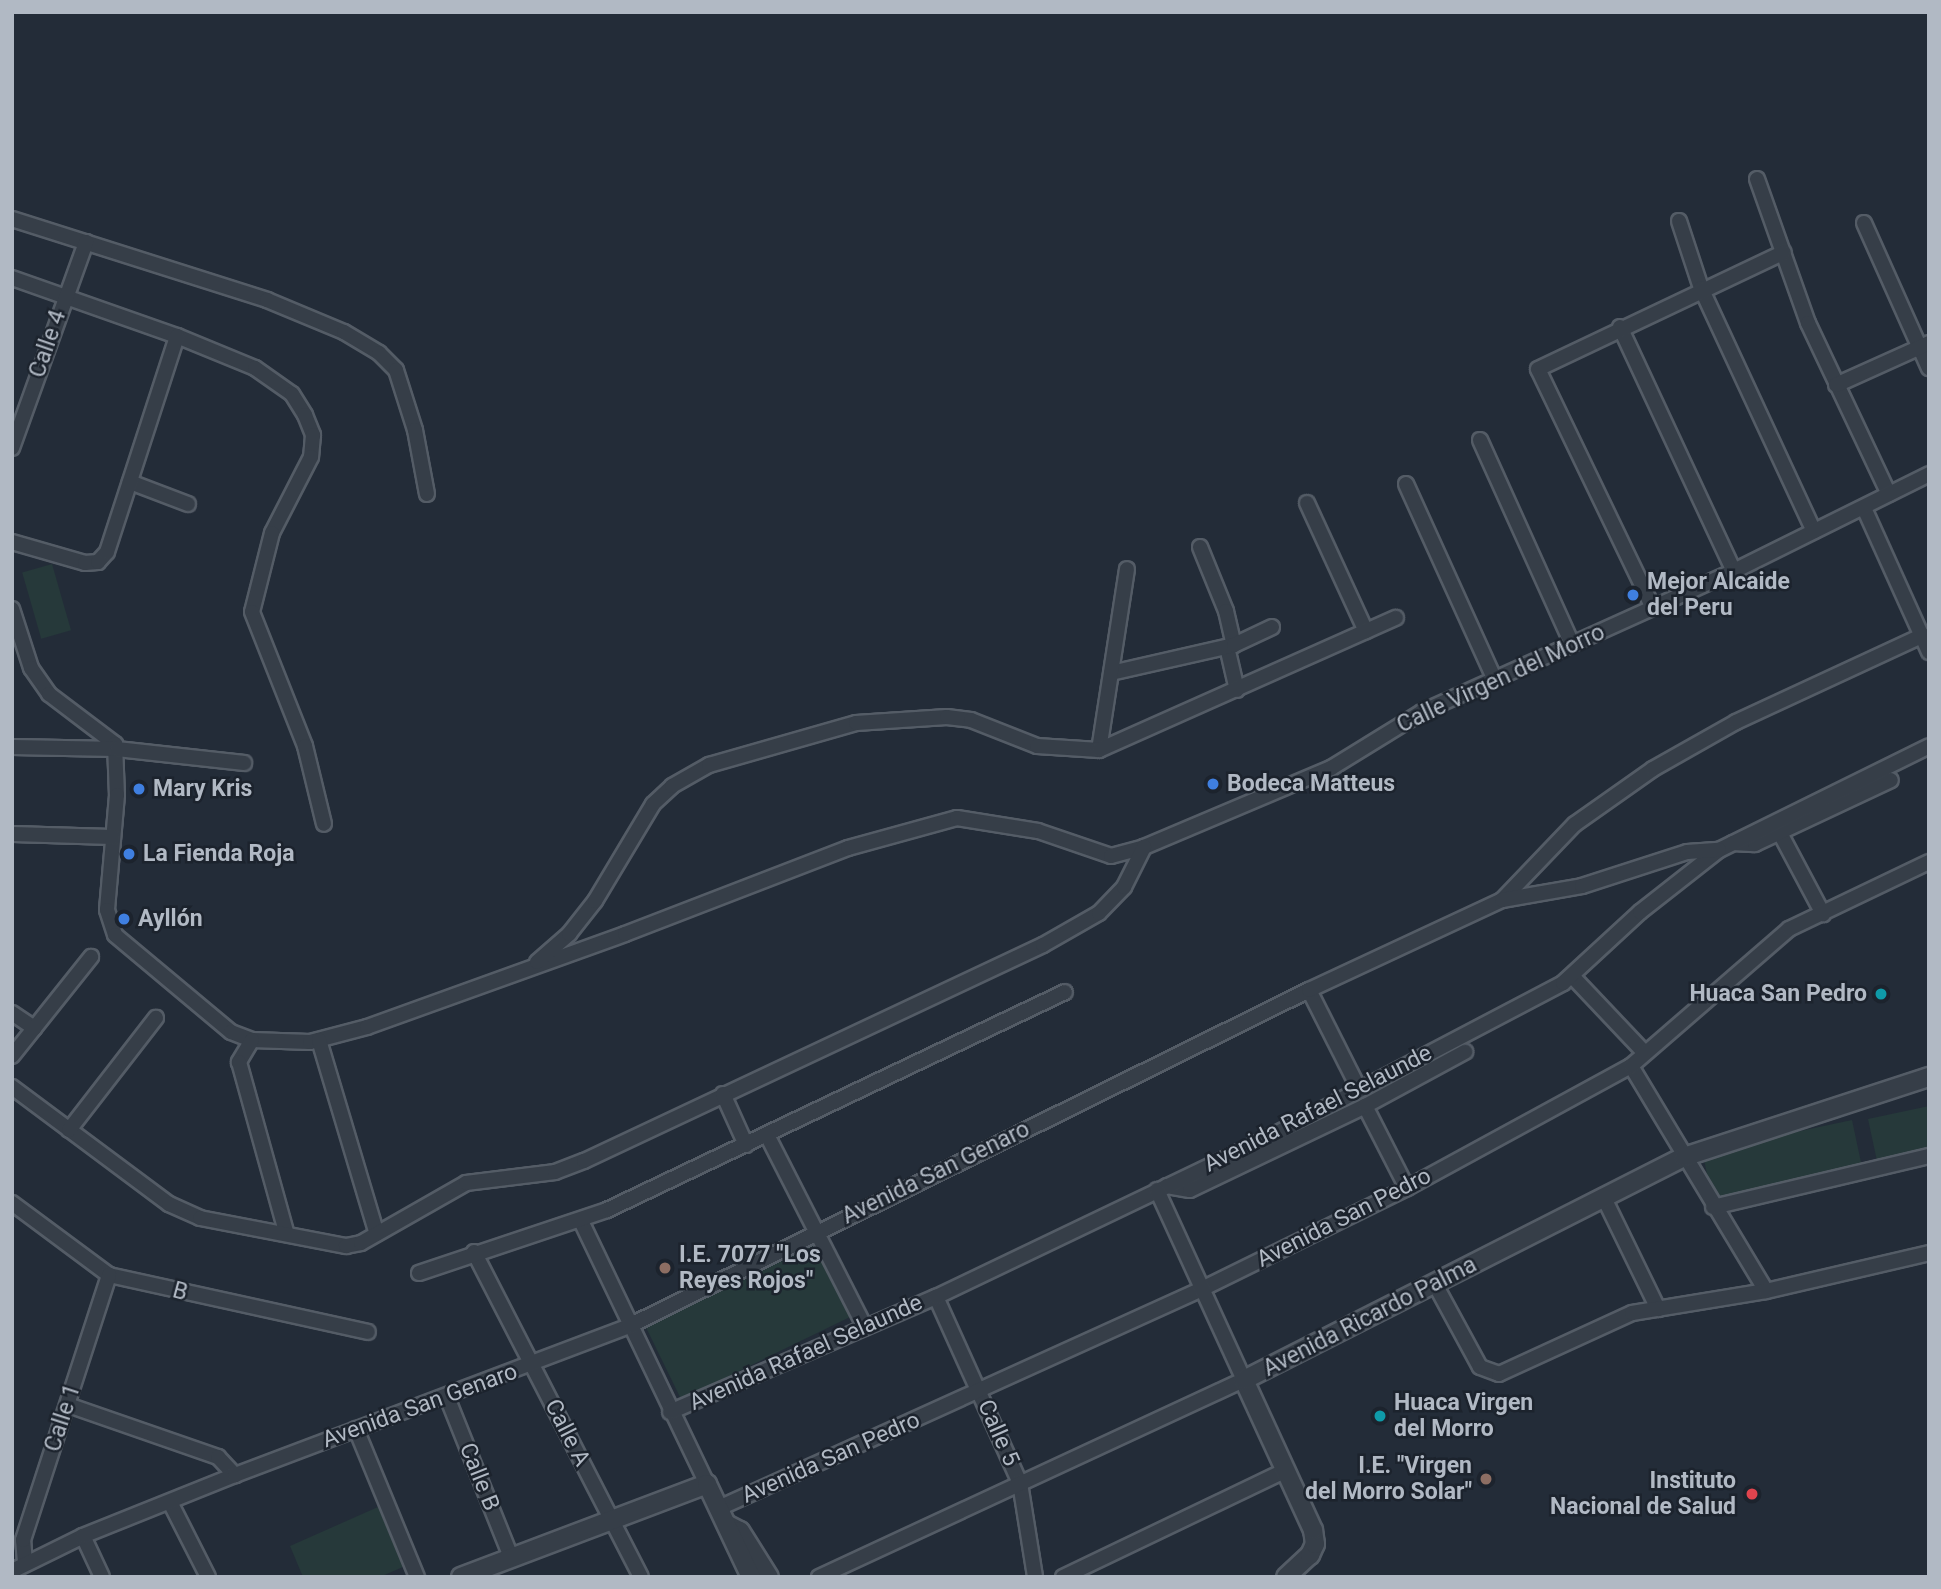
<!DOCTYPE html>
<html>
<head>
<meta charset="utf-8">
<style>
	body { margin:0 }
	#map { position:relative; width:1941px; height:1589px; overflow:hidden; background:#232c38; font-family:Roboto,sans-serif }
	div>[style] { position:absolute }
	.green>* { inset:0; background:#26393a; transform-origin:0 0 }
	.roads { filter:drop-shadow(2px 0 #545c66) drop-shadow(-2px 0 #545c66) drop-shadow(0 2px #545c66) drop-shadow(0 -2px #545c66) }
	.minor>* { height:14px; margin:-7px; padding:0 7px; transform-origin:7px; border-radius:7px; background:#363e48 }
	.tertiary>* { height:18px; margin:-9px; padding:0 9px; transform-origin:9px; border-radius:9px; background:#363e48 }
	.dots>* { width:19px; height:19px; translate:-50% -50%; box-sizing:border-box; border:4px solid #1c232d; border-radius:50% }
	span { translate:-50% -50%; white-space:nowrap; text-align:center; line-height:1.15; -webkit-text-stroke:5px #1c232d; paint-order:stroke }
	.street-label { font-size:23px; color:#b1b9c4 }
	.poi-label { font-size:23px; color:#b1b9c4; font-weight:700 }
	.left { translate:0 -50%; text-align:left }
	.right { translate:-100% -50%; text-align:right }
	.frame { position:absolute; inset:0; border:14px solid #b1b9c4; pointer-events:none }
</style>
</head>
<body>
<div id="map">
	<div class="green">
		<div style="left:52px;top:564px;width:69px;height:31px;rotate:74deg"></div>
		<div style="clip-path:polygon(1929px 1106px,1929px 1150px,1877px 1161px,1868px 1119px)"></div>
		<div style="left:1852px;top:1120px;width:48px;height:153px;rotate:78deg"></div>
		<div style="left:815px;top:1245px;width:80px;height:188px;rotate:64deg"></div>
		<div style="clip-path:polygon(378px 1507px,405px 1566px,380px 1577px,303px 1577px,290px 1546px)"></div>
	</div>
	<div class="roads">
		<div class="minor">
			<div style="left:1757px;top:179px;width:153px;rotate:70.5deg"></div>
			<div style="left:1808px;top:323px;width:189px;rotate:64.7deg"></div>
			<div style="left:12px;top:219px;width:268px;rotate:17.6deg"></div>
			<div style="left:267px;top:300px;width:83px;rotate:22.6deg"></div>
			<div style="left:344px;top:332px;width:41px;rotate:31deg"></div>
			<div style="left:379px;top:353px;width:24px;rotate:45deg"></div>
			<div style="left:396px;top:370px;width:63px;rotate:72.4deg"></div>
			<div style="left:415px;top:430px;width:65px;rotate:79.4deg"></div>
			<div style="left:1679px;top:221px;width:71px;rotate:71.8deg"></div>
			<div style="left:1701px;top:288px;width:268px;rotate:65.1deg"></div>
			<div style="left:1864px;top:223px;width:159px;rotate:65.9deg"></div>
			<div style="left:12px;top:278px;width:175px;rotate:19.4deg"></div>
			<div style="left:177px;top:336px;width:84px;rotate:22.3deg"></div>
			<div style="left:255px;top:368px;width:45px;rotate:35.1deg"></div>
			<div style="left:292px;top:394px;width:25px;rotate:58deg"></div>
			<div style="left:305px;top:415px;width:22px;rotate:68deg"></div>
			<div style="left:313px;top:435px;width:22px;rotate:95deg"></div>
			<div style="left:311px;top:457px;width:85px;rotate:117.2deg"></div>
			<div style="left:272px;top:533px;width:81px;rotate:104.2deg"></div>
			<div style="left:252px;top:612px;width:144px;rotate:68.4deg"></div>
			<div style="left:305px;top:746px;width:80px;rotate:76.3deg"></div>
			<div style="left:1620px;top:327px;width:269px;rotate:65deg"></div>
			<div style="left:1836px;top:385px;width:102px;rotate:-24.3deg"></div>
			<div style="left:1480px;top:440px;width:224px;rotate:65.7deg"></div>
			<div style="left:12px;top:448px;width:219px;rotate:-70.2deg"></div>
			<div style="left:130px;top:482px;width:62px;rotate:20.8deg"></div>
			<div style="left:1406px;top:484px;width:213px;rotate:65.6deg"></div>
			<div style="left:1307px;top:503px;width:141px;rotate:65.3deg"></div>
			<div style="left:1864px;top:508px;width:158px;rotate:65.7deg"></div>
			<div style="left:12px;top:542px;width:76px;rotate:16deg"></div>
			<div style="left:85px;top:563px;width:13px;rotate:-4deg"></div>
			<div style="left:98px;top:562px;width:13px;rotate:-48deg"></div>
			<div style="left:107px;top:552px;width:227px;rotate:-72deg"></div>
			<div style="left:1200px;top:547px;width:69px;rotate:67.9deg"></div>
			<div style="left:1226px;top:611px;width:35px;rotate:77deg"></div>
			<div style="left:1653px;top:608px;width:265px;rotate:-115.7deg"></div>
			<div style="left:1538px;top:369px;width:272px;rotate:-25.4deg"></div>
			<div style="left:12px;top:609px;width:62px;rotate:72.1deg"></div>
			<div style="left:31px;top:668px;width:32px;rotate:55deg"></div>
			<div style="left:49px;top:694px;width:83px;rotate:37.1deg"></div>
			<div style="left:115px;top:744px;width:51px;rotate:87.8deg"></div>
			<div style="left:117px;top:795px;width:115px;rotate:95deg"></div>
			<div style="left:107px;top:910px;width:26px;rotate:72deg"></div>
			<div style="left:115px;top:935px;width:151px;rotate:39.9deg"></div>
			<div style="left:231px;top:1032px;width:22px;rotate:21deg"></div>
			<div style="left:252px;top:1040px;width:58px;rotate:2deg"></div>
			<div style="left:310px;top:1042px;width:59px;rotate:-14.7deg"></div>
			<div style="left:367px;top:1027px;width:274px;rotate:-19.8deg"></div>
			<div style="left:625px;top:934px;width:239px;rotate:-21.1deg"></div>
			<div style="left:848px;top:848px;width:113px;rotate:-15.4deg"></div>
			<div style="left:957px;top:818px;width:82px;rotate:9.1deg"></div>
			<div style="left:1038px;top:831px;width:77px;rotate:18.9deg"></div>
			<div style="left:1111px;top:856px;width:34px;rotate:-15deg"></div>
			<div style="left:1144px;top:847px;width:203px;rotate:-22.9deg"></div>
			<div style="left:1331px;top:768px;width:107px;rotate:-31.6deg"></div>
			<div style="left:1422px;top:712px;width:342px;rotate:-24.3deg"></div>
			<div style="left:1734px;top:571px;width:218px;rotate:-26.4deg"></div>
			<div style="left:1227px;top:647px;width:44px;rotate:76.9deg"></div>
			<div style="left:1111px;top:673px;width:126px;rotate:-12.8deg"></div>
			<div style="left:1234px;top:645px;width:42px;rotate:-25.3deg"></div>
			<div style="left:12px;top:747px;width:105px;rotate:1.1deg"></div>
			<div style="left:117px;top:749px;width:128px;rotate:6.3deg"></div>
			<div style="left:1099px;top:750px;width:183px;rotate:-81.2deg"></div>
			<div style="left:1780px;top:833px;width:92px;rotate:62deg"></div>
			<div style="left:12px;top:834px;width:101px;rotate:1.7deg"></div>
			<div style="left:1733px;top:843px;width:22px;rotate:3deg"></div>
			<div style="left:1755px;top:844px;width:150px;rotate:-25.2deg"></div>
			<div style="left:1502px;top:900px;width:105px;rotate:-46.2deg"></div>
			<div style="left:1575px;top:824px;width:95px;rotate:-35.2deg"></div>
			<div style="left:1653px;top:769px;width:95px;rotate:-29.5deg"></div>
			<div style="left:1736px;top:722px;width:206px;rotate:-24.9deg"></div>
			<div style="left:537px;top:962px;width:43px;rotate:-41.2deg"></div>
			<div style="left:569px;top:934px;width:42px;rotate:-51.8deg"></div>
			<div style="left:595px;top:901px;width:113px;rotate:-59.1deg"></div>
			<div style="left:653px;top:804px;width:26px;rotate:-43deg"></div>
			<div style="left:672px;top:786px;width:43px;rotate:-29.6deg"></div>
			<div style="left:709px;top:765px;width:153px;rotate:-15.9deg"></div>
			<div style="left:856px;top:723px;width:91px;rotate:-3.8deg"></div>
			<div style="left:947px;top:717px;width:24px;rotate:7deg"></div>
			<div style="left:971px;top:720px;width:71px;rotate:21.5deg"></div>
			<div style="left:1037px;top:746px;width:62px;rotate:3.7deg"></div>
			<div style="left:1099px;top:750px;width:325px;rotate:-24deg"></div>
			<div style="left:1572px;top:976px;width:103px;rotate:46.6deg"></div>
			<div style="left:1309px;top:990px;width:111px;rotate:63.2deg"></div>
			<div style="left:12px;top:1013px;width:27px;rotate:34deg"></div>
			<div style="left:252px;top:1040px;width:26px;rotate:121deg"></div>
			<div style="left:239px;top:1062px;width:176px;rotate:74.5deg"></div>
			<div style="left:319px;top:1040px;width:202px;rotate:73.4deg"></div>
			<div style="left:12px;top:1056px;width:127px;rotate:-51.4deg"></div>
			<div style="left:1631px;top:1066px;width:262px;rotate:59deg"></div>
			<div style="left:12px;top:1087px;width:196px;rotate:36.7deg"></div>
			<div style="left:169px;top:1204px;width:34px;rotate:24deg"></div>
			<div style="left:200px;top:1218px;width:149px;rotate:10.9deg"></div>
			<div style="left:346px;top:1246px;width:15px;rotate:-11deg"></div>
			<div style="left:361px;top:1243px;width:121px;rotate:-29.7deg"></div>
			<div style="left:466px;top:1183px;width:90px;rotate:-7deg"></div>
			<div style="left:555px;top:1172px;width:31px;rotate:-21deg"></div>
			<div style="left:584px;top:1161px;width:507px;rotate:-25.2deg"></div>
			<div style="left:1043px;top:945px;width:64px;rotate:-29.7deg"></div>
			<div style="left:1099px;top:913px;width:36px;rotate:-46deg"></div>
			<div style="left:1124px;top:887px;width:45px;rotate:-63.4deg"></div>
			<div style="left:723px;top:1094px;width:56px;rotate:65.7deg"></div>
			<div style="left:1365px;top:1106px;width:92px;rotate:62.9deg"></div>
			<div style="left:69px;top:1130px;width:142px;rotate:-52.2deg"></div>
			<div style="left:767px;top:1135px;width:216px;rotate:63deg"></div>
			<div style="left:1167px;top:1186px;width:23px;rotate:10deg"></div>
			<div style="left:1190px;top:1190px;width:194px;rotate:-25.6deg"></div>
			<div style="left:1365px;top:1106px;width:114px;rotate:-28.4deg"></div>
			<div style="left:1603px;top:1196px;width:126px;rotate:64deg"></div>
			<div style="left:12px;top:1203px;width:121px;rotate:36.6deg"></div>
			<div style="left:109px;top:1275px;width:265px;rotate:12.4deg"></div>
			<div style="left:1713px;top:1207px;width:222px;rotate:-13.3deg"></div>
			<div style="left:581px;top:1221px;width:292px;rotate:64.4deg"></div>
			<div style="left:474px;top:1252px;width:365px;rotate:62.8deg"></div>
			<div style="left:419px;top:1273px;width:198px;rotate:-18.5deg"></div>
			<div style="left:607px;top:1210px;width:507px;rotate:-25.45deg"></div>
			<div style="left:1436px;top:1286px;width:92px;rotate:61.5deg"></div>
			<div style="left:1480px;top:1367px;width:20px;rotate:20deg"></div>
			<div style="left:1499px;top:1374px;width:146px;rotate:-24.6deg"></div>
			<div style="left:1632px;top:1313px;width:136px;rotate:-9.3deg"></div>
			<div style="left:1766px;top:1291px;width:167px;rotate:-13.1deg"></div>
			<div style="left:936px;top:1297px;width:204px;rotate:65.7deg"></div>
			<div style="left:1020px;top:1483px;width:95px;rotate:80.9deg"></div>
			<div style="left:447px;top:1397px;width:172px;rotate:68.2deg"></div>
			<div style="left:68px;top:1405px;width:159px;rotate:19.1deg"></div>
			<div style="left:218px;top:1457px;width:25px;rotate:47deg"></div>
			<div style="left:670px;top:1412px;width:290px;rotate:-23.4deg"></div>
			<div style="left:936px;top:1297px;width:368px;rotate:-25.6deg"></div>
			<div style="left:1268px;top:1138px;width:333px;rotate:-27.7deg"></div>
			<div style="left:1563px;top:983px;width:105px;rotate:-42.7deg"></div>
			<div style="left:1640px;top:912px;width:100px;rotate:-38.1deg"></div>
			<div style="left:1719px;top:850px;width:234px;rotate:-26.3deg"></div>
			<div style="left:356px;top:1429px;width:160px;rotate:67.6deg"></div>
			<div style="left:170px;top:1502px;width:84px;rotate:63.1deg"></div>
			<div style="left:719px;top:1508px;width:530px;rotate:-24.39deg"></div>
			<div style="left:1202px;top:1289px;width:229px;rotate:-26.2deg"></div>
			<div style="left:1407px;top:1188px;width:255px;rotate:-28.6deg"></div>
			<div style="left:1631px;top:1066px;width:209px;rotate:-40.9deg"></div>
			<div style="left:1789px;top:929px;width:155px;rotate:-25.6deg"></div>
			<div style="left:83px;top:1536px;width:45px;rotate:65.1deg"></div>
			<div style="left:25px;top:1562px;width:22px;rotate:-95deg"></div>
			<div style="left:23px;top:1540px;width:279px;rotate:-72deg"></div>
			<div style="left:12px;top:1571px;width:79px;rotate:-26.2deg"></div>
			<div style="left:83px;top:1536px;width:164px;rotate:-21.9deg"></div>
			<div style="left:235px;top:1475px;width:421px;rotate:-20.7deg"></div>
			<div style="left:629px;top:1326px;width:758px;rotate:-26.29deg"></div>
			<div style="left:1309px;top:990px;width:213px;rotate:-25deg"></div>
			<div style="left:1502px;top:900px;width:81px;rotate:-9.9deg"></div>
			<div style="left:1582px;top:886px;width:110px;rotate:-17.9deg"></div>
			<div style="left:1687px;top:852px;width:32px;rotate:-4deg"></div>
			<div style="left:819px;top:1577px;width:468px;rotate:-24.9deg"></div>
			<div style="left:1244px;top:1380px;width:209px;rotate:-114.6deg"></div>
			<div style="left:1063px;top:1577px;width:245px;rotate:-25.6deg"></div>
		</div>
		<div class="tertiary">
			<div style="left:728px;top:1525px;width:13px;rotate:27deg"></div>
			<div style="left:740px;top:1531px;width:54px;rotate:57.8deg"></div>
			<div style="left:461px;top:1577px;width:263px;rotate:-20.7deg"></div>
			<div style="left:707px;top:1484px;width:103px;rotate:64.7deg"></div>
			<div style="left:1286px;top:1577px;width:33px;rotate:-43deg"></div>
			<div style="left:1310px;top:1555px;width:12px;rotate:-66deg"></div>
			<div style="left:1315px;top:1544px;width:14px;rotate:-98deg"></div>
			<div style="left:1313px;top:1530px;width:165px;rotate:-114.7deg"></div>
			<div style="left:1244px;top:1380px;width:493px;rotate:-26.9deg"></div>
			<div style="left:1684px;top:1157px;width:258px;rotate:-18.1deg"></div>
		</div>
	</div>
	<div class="dots">
		<div style="left:1633px;top:595px;background:#3f7fe0"></div>
		<div style="left:1213px;top:784px;background:#3f7fe0"></div>
		<div style="left:139px;top:789px;background:#3f7fe0"></div>
		<div style="left:129px;top:854px;background:#3f7fe0"></div>
		<div style="left:124px;top:919px;background:#3f7fe0"></div>
		<div style="left:1881px;top:994px;background:#0f9aa8"></div>
		<div style="left:665px;top:1268px;background:#8d6e63"></div>
		<div style="left:1380px;top:1416px;background:#0f9aa8"></div>
		<div style="left:1486px;top:1479px;background:#8d6e63"></div>
		<div style="left:1752px;top:1494px;background:#e0444e"></div>
	</div>
	<div class="street-label">
		<span style="left:48px;top:344px;rotate:-71deg">Calle 4</span>
		<span style="left:1501px;top:679px;rotate:-25deg">Calle Virgen del Morro</span>
		<span style="left:1318px;top:1109px;rotate:-27deg">Avenida Rafael Selaunde</span>
		<span style="left:936px;top:1173px;rotate:-26deg">Avenida San Genaro</span>
		<span style="left:1344px;top:1218px;rotate:-27deg">Avenida San Pedro</span>
		<span style="left:180px;top:1292px;rotate:15deg">B</span>
		<span style="left:1370px;top:1317px;rotate:-27deg">Avenida Ricardo Palma</span>
		<span style="left:806px;top:1353px;rotate:-24deg">Avenida Rafael Selaunde</span>
		<span style="left:420px;top:1406px;rotate:-20deg">Avenida San Genaro</span>
		<span style="left:63px;top:1418px;rotate:-72deg">Calle 1</span>
		<span style="left:567px;top:1433px;rotate:63deg">Calle A</span>
		<span style="left:998px;top:1433px;rotate:66deg">Calle 5</span>
		<span style="left:831px;top:1458px;rotate:-24deg">Avenida San Pedro</span>
		<span style="left:479px;top:1477px;rotate:68deg">Calle B</span>
	</div>
	<div class="poi-label">
		<span class="left" style="left:1647px;top:595px">Mejor Alcaide<br>del Peru</span>
		<span class="left" style="left:1227px;top:784px">Bodeca Matteus</span>
		<span class="left" style="left:153px;top:789px">Mary Kris</span>
		<span class="left" style="left:143px;top:854px">La Fienda Roja</span>
		<span class="left" style="left:138px;top:919px">Ayllón</span>
		<span class="right" style="left:1867px;top:994px">Huaca San Pedro</span>
		<span class="left" style="left:679px;top:1268px">I.E. 7077 "Los<br>Reyes Rojos"</span>
		<span class="left" style="left:1394px;top:1416px">Huaca Virgen<br>del Morro</span>
		<span class="right" style="left:1472px;top:1479px">I.E. "Virgen<br>del Morro Solar"</span>
		<span class="right" style="left:1736px;top:1494px">Instituto<br>Nacional de Salud</span>
	</div>
	<div class="frame"></div>
</div>
</body>
</html>
